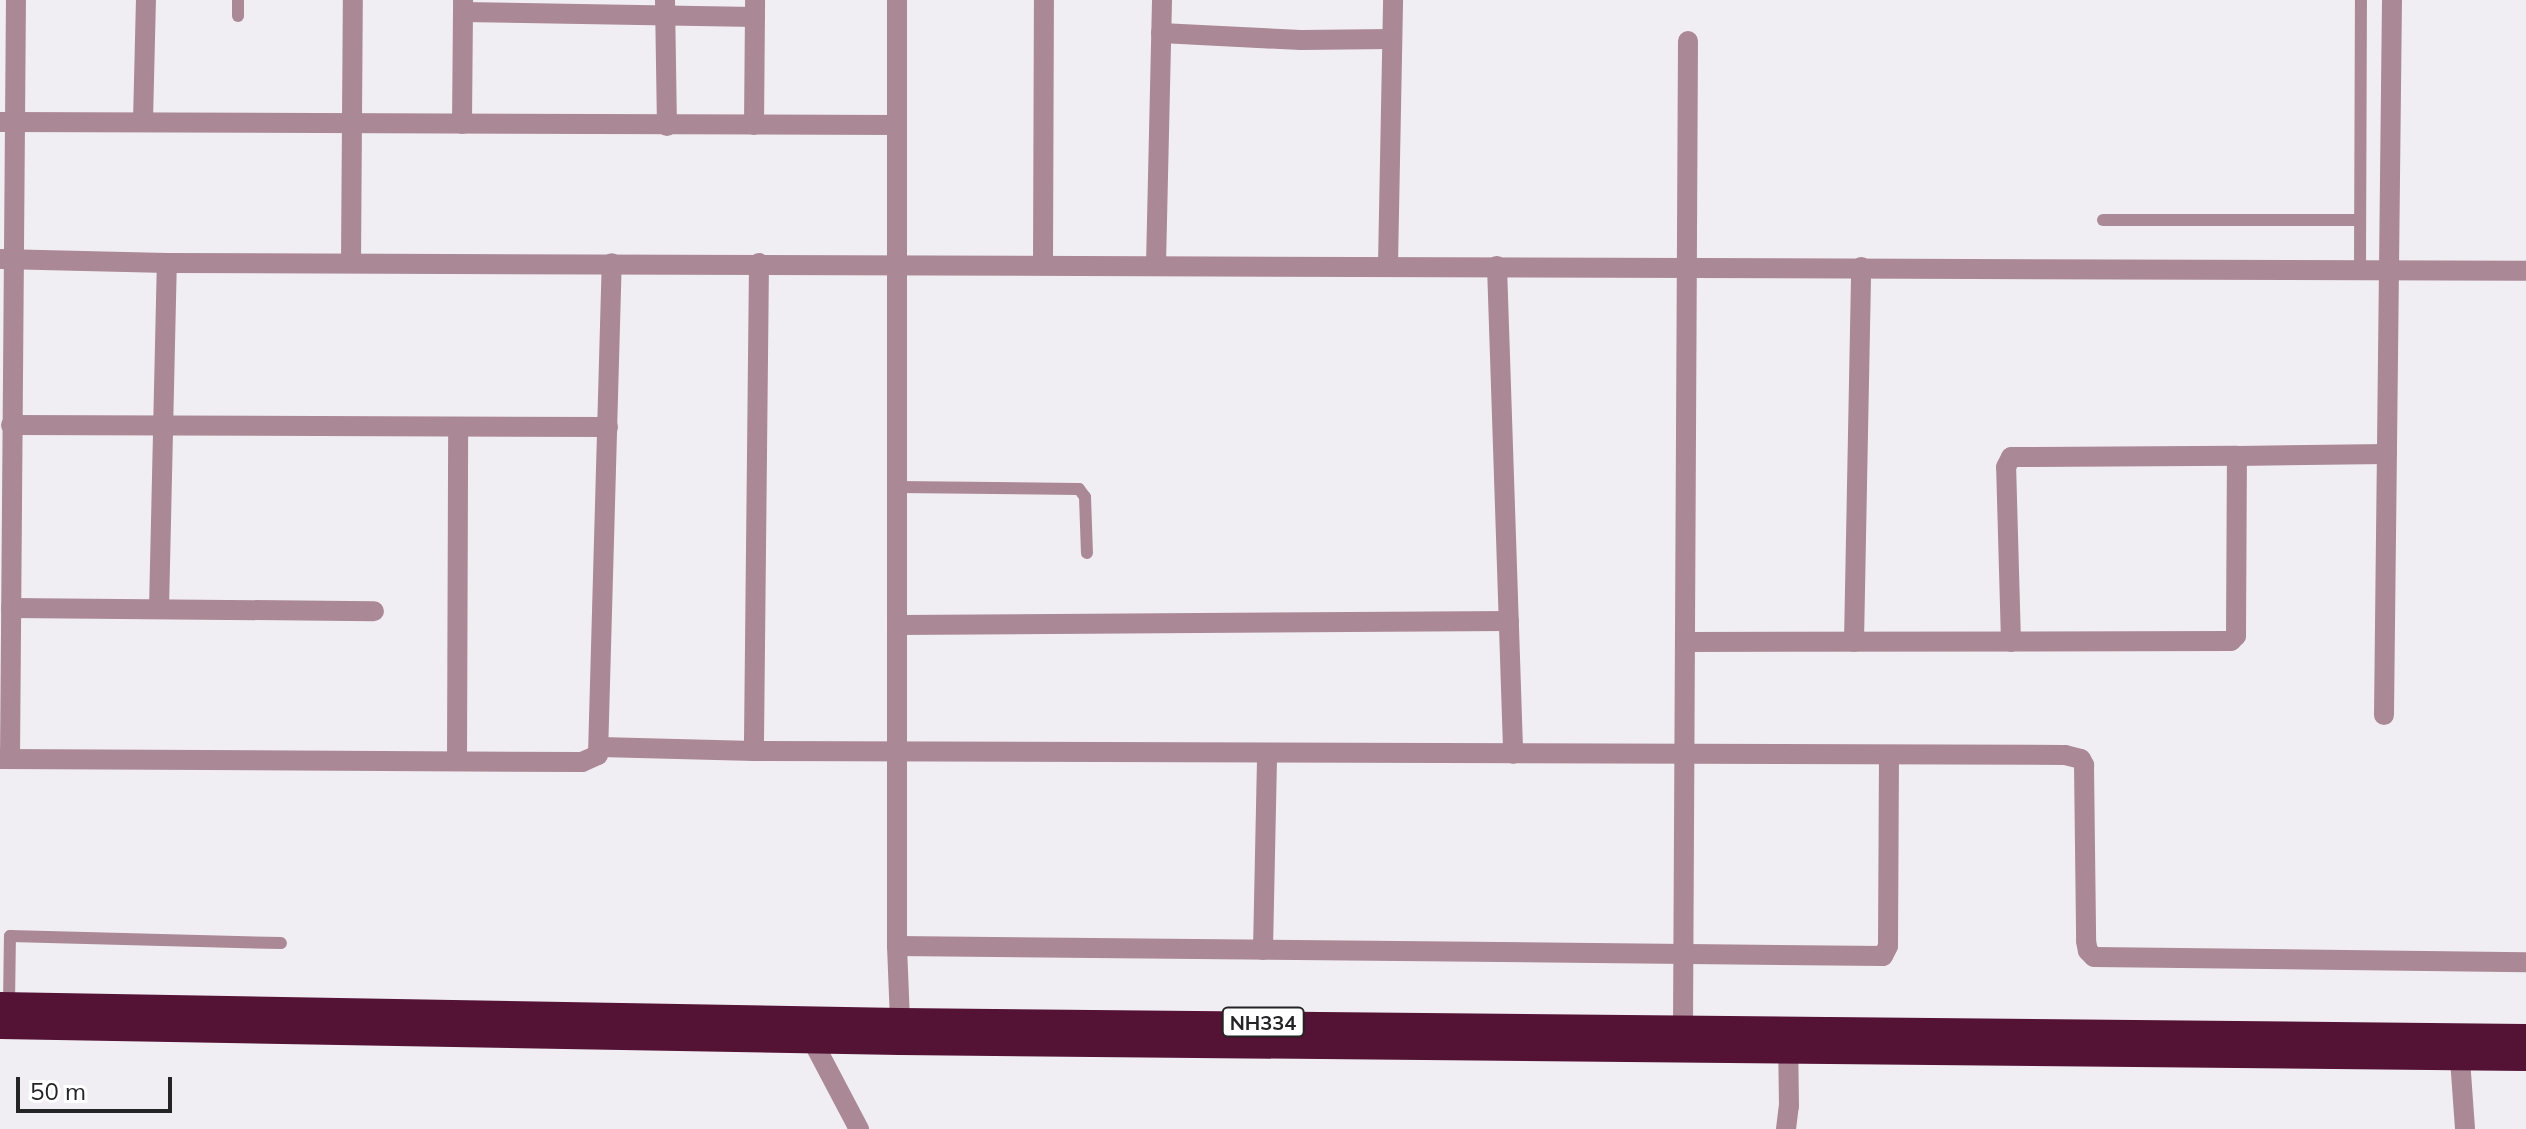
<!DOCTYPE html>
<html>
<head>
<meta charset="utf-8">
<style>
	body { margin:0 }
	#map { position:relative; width:2526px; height:1129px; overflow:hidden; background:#f1eef3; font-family:Mulish,sans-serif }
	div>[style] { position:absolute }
	.lane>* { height:12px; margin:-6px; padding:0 6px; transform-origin:6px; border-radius:6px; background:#ab8896 }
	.street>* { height:20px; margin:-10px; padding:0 10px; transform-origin:10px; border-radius:10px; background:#ab8896 }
	.highway>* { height:24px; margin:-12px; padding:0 12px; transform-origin:12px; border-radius:12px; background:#541235 }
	span { translate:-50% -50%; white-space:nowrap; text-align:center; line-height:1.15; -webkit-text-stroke:6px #fff; paint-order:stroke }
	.shield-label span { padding:2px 6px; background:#fff; border:2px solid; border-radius:6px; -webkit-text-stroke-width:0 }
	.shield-label { font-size:20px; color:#242325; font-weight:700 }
	.scale { position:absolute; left:16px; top:1077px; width:156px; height:36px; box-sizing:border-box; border:4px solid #242325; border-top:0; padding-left:10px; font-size:24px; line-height:28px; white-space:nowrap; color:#242325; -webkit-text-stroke:6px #fff; paint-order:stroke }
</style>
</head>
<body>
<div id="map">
	<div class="lane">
		<div style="left:238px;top:16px;width:16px;rotate:-90deg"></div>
		<div style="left:2103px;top:220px;width:257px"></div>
		<div style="left:2360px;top:270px;width:270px;rotate:-89.8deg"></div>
		<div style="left:897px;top:487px;width:182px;rotate:0.6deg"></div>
		<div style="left:1079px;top:489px;width:10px;rotate:53deg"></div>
		<div style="left:1085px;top:497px;width:56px;rotate:88deg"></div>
		<div style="left:9px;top:1004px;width:68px;rotate:-89.2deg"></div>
		<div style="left:10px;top:936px;width:271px;rotate:1.5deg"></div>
	</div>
	<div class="street">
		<div style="left:665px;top:0;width:126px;rotate:89.1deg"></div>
		<div style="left:897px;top:0;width:946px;rotate:90deg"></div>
		<div style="left:897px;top:946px;width:74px;rotate:87.7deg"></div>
		<div style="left:463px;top:12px;width:292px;rotate:1deg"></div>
		<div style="left:1161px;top:33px;width:140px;rotate:2.9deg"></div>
		<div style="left:1301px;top:40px;width:91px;rotate:-0.6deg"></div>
		<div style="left:143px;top:121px;width:121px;rotate:-88.6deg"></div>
		<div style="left:0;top:122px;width:897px;rotate:0.19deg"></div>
		<div style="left:462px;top:124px;width:124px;rotate:-89.5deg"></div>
		<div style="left:754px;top:125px;width:125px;rotate:-89.5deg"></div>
		<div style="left:0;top:259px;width:167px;rotate:1.4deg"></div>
		<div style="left:167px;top:263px;width:2359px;rotate:0.19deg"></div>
		<div style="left:351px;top:262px;width:262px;rotate:-89.6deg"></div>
		<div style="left:759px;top:263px;width:488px;rotate:90.6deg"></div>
		<div style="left:754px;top:751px;width:1311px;rotate:0.17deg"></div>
		<div style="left:2065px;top:755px;width:16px;rotate:14deg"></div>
		<div style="left:2081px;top:759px;width:7px;rotate:63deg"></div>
		<div style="left:2084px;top:765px;width:176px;rotate:89.3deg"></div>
		<div style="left:2086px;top:941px;width:10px;rotate:79deg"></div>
		<div style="left:2088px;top:951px;width:8px;rotate:45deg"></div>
		<div style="left:2094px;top:957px;width:432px;rotate:0.7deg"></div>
		<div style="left:1043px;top:264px;width:264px;rotate:-89.8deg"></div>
		<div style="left:1156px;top:265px;width:265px;rotate:-88.7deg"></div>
		<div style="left:1388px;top:265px;width:265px;rotate:-88.9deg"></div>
		<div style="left:1497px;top:266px;width:488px;rotate:88.1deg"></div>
		<div style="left:11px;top:425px;width:597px;rotate:0.19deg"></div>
		<div style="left:11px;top:608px;width:363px;rotate:0.5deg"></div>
		<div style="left:159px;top:609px;width:346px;rotate:-88.7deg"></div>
		<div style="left:897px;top:625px;width:612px;rotate:-0.37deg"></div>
		<div style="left:1685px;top:642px;width:546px;rotate:-0.1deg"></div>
		<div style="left:2231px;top:641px;width:7px;rotate:-45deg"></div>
		<div style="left:2236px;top:636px;width:180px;rotate:-89.7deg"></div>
		<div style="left:2237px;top:456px;width:150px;rotate:-0.8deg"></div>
		<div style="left:1854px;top:642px;width:375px;rotate:-88.9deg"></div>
		<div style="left:2011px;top:642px;width:175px;rotate:-91.6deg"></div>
		<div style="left:2006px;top:467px;width:11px;rotate:-63deg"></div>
		<div style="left:2011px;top:457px;width:226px;rotate:-0.3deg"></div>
		<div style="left:2384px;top:715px;width:715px;rotate:-89.36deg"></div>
		<div style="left:600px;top:747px;width:154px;rotate:1.5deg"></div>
		<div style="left:0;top:759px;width:582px;rotate:0.3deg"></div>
		<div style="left:582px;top:762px;width:17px;rotate:-24deg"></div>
		<div style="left:598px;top:755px;width:492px;rotate:-88.4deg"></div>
		<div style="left:10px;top:759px;width:759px;rotate:-89.55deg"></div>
		<div style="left:457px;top:761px;width:334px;rotate:-89.8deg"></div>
		<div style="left:897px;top:946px;width:986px;rotate:0.58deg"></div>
		<div style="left:1883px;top:956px;width:11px;rotate:-63deg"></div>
		<div style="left:1888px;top:946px;width:191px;rotate:-89.7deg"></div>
		<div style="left:1263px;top:950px;width:197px;rotate:-88.8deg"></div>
		<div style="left:1683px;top:1026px;width:985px;rotate:-89.71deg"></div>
		<div style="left:812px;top:1040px;width:101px;rotate:62.2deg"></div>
		<div style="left:2459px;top:1045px;width:84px;rotate:85.9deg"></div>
		<div style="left:1786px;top:1129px;width:23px;rotate:-83deg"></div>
		<div style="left:1789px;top:1106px;width:69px;rotate:-90.8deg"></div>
	</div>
	<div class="highway">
		<div style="left:0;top:1004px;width:900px;rotate:1.02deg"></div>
		<div style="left:900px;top:1020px;width:1626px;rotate:0.56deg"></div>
		<div style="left:0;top:1027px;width:900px;rotate:1.02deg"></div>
		<div style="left:900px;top:1043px;width:1626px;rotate:0.56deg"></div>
	</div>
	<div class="shield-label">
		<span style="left:1263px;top:1022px">NH334</span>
	</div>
	<div class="scale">50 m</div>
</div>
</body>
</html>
